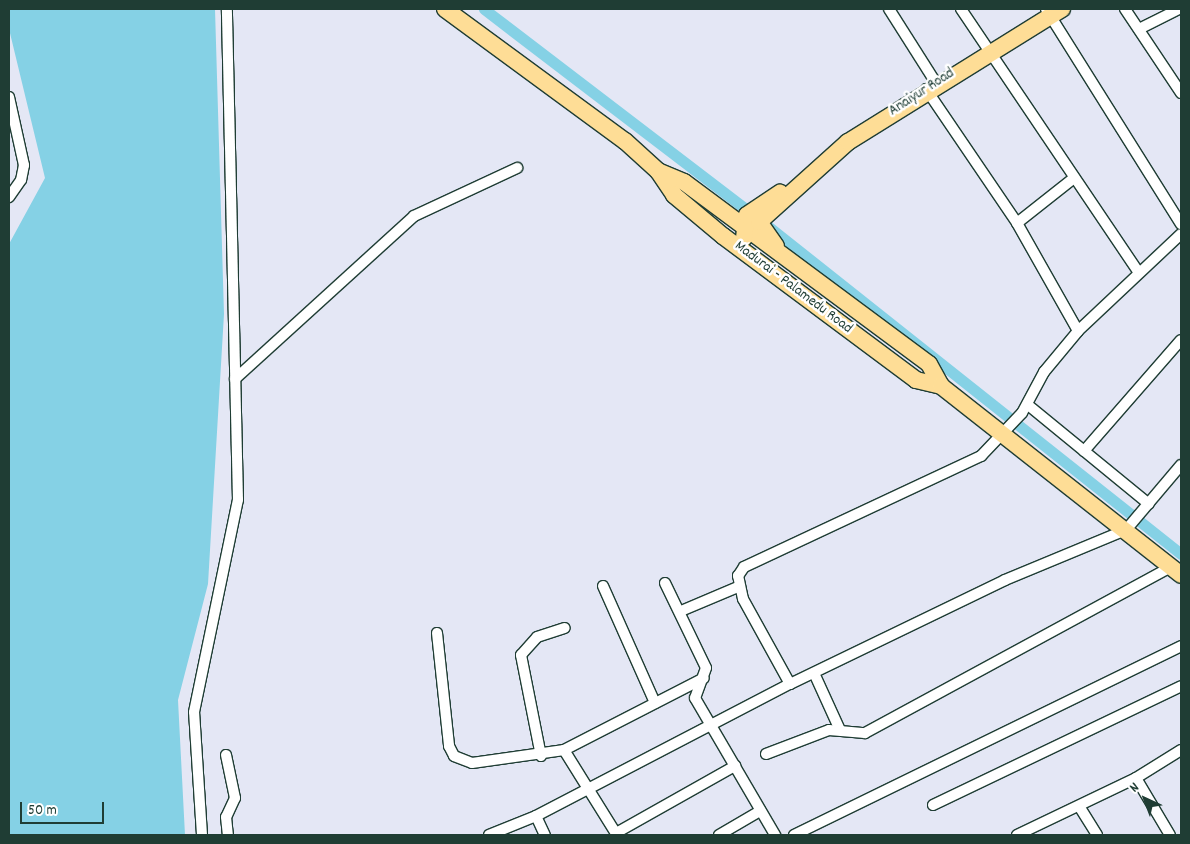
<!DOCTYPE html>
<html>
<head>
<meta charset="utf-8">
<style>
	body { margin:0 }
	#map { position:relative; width:1190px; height:844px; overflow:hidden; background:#e4e7f5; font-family:Dekko,sans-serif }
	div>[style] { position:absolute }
	.water>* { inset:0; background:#85d1e5 }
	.canal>* { height:11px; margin:-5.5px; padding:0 5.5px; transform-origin:5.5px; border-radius:5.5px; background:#85d1e5 }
	.roads { filter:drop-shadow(1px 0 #1f3d34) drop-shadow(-1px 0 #1f3d34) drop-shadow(0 1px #1f3d34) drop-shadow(0 -1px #1f3d34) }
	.street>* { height:10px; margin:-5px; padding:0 5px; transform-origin:5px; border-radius:5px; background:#fff }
	.primary>* { height:16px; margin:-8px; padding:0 8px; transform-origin:8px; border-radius:8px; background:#fedd96 }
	span { translate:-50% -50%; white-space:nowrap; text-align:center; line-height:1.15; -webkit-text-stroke:5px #fff; paint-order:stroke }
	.street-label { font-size:15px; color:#1f3d34 }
	.frame { position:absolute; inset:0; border:10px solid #1f3d34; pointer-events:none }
	.north { position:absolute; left:1120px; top:774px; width:50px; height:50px; -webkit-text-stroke:4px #fff; paint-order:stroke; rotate:317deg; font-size:14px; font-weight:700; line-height:20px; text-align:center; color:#1f3d34 }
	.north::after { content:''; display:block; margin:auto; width:18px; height:22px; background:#1f3d34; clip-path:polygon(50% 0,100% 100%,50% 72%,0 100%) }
	.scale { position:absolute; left:20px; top:802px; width:84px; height:22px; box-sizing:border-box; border:2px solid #1f3d34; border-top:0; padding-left:6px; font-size:15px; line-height:18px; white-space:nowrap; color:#1f3d34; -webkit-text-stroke:4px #fff; paint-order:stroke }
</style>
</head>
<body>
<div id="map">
	<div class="water">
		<div style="clip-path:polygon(9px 9px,215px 9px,224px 314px,208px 584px,178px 700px,185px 835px,9px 835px,9px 244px,45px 178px,9px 29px)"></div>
	</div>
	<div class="canal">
		<div style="left:484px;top:9px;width:342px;rotate:37.4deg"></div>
		<div style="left:769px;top:227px;width:526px;rotate:38.44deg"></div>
	</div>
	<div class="roads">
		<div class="street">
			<div style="left:889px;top:9px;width:88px;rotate:57.6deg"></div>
			<div style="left:961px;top:9px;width:316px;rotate:56deg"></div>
			<div style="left:1046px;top:9px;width:254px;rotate:57.9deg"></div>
			<div style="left:1125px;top:9px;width:101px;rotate:56.3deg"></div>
			<div style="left:1139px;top:29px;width:45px;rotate:-26.6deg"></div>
			<div style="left:926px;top:89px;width:162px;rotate:55.8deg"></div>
			<div style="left:1017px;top:223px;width:124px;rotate:60.5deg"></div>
			<div style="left:9px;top:97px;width:70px;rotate:77.6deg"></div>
			<div style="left:24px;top:165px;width:15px;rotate:101deg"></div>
			<div style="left:21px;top:180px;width:21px;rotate:125deg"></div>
			<div style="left:1017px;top:223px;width:73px;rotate:-38.3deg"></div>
			<div style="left:235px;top:379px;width:242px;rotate:-42.3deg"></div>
			<div style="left:414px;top:216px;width:114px;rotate:-25deg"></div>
			<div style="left:1028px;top:405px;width:156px;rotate:39.3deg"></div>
			<div style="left:1084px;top:451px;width:147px;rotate:-48.9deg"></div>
			<div style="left:665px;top:583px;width:94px;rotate:64.2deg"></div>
			<div style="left:706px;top:668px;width:32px;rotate:110deg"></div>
			<div style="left:695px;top:698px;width:159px;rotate:59.7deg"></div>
			<div style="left:603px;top:586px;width:128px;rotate:66deg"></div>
			<div style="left:681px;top:611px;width:62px;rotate:-22.8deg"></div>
			<div style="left:437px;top:633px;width:114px;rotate:83.9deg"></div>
			<div style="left:449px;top:746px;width:11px;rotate:63deg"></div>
			<div style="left:454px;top:756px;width:19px;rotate:21deg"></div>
			<div style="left:472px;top:763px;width:93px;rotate:-8deg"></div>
			<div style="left:564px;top:750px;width:157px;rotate:-27.2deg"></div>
			<div style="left:814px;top:673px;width:63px;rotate:65.5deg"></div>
			<div style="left:790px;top:684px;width:97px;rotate:-118.9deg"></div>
			<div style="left:743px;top:599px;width:24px;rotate:-102deg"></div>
			<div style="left:738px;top:576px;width:11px;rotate:-56deg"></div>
			<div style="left:744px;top:567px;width:262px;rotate:-25.1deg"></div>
			<div style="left:981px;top:456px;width:59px;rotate:-46.4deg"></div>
			<div style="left:1022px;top:413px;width:47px;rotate:-61.8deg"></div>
			<div style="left:1044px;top:372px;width:53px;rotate:-50.3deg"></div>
			<div style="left:1078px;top:331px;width:141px;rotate:-43.3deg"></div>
			<div style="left:564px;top:750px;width:100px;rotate:58.1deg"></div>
			<div style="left:766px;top:754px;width:67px;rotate:-20.9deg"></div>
			<div style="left:829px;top:730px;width:36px;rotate:5deg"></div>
			<div style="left:865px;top:733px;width:348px;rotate:-28.5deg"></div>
			<div style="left:226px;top:755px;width:44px;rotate:78.2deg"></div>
			<div style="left:235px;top:798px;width:21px;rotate:115deg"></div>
			<div style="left:226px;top:817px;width:18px;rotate:84deg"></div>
			<div style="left:541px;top:756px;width:103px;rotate:-101.2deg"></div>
			<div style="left:521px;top:655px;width:24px;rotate:-48deg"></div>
			<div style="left:537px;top:637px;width:29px;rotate:-18deg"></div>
			<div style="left:1136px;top:778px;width:66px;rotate:59.2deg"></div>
			<div style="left:933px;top:805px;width:275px;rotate:-25.6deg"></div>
			<div style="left:1079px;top:806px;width:34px;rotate:58deg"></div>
			<div style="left:536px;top:816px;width:21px;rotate:65deg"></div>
			<div style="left:616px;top:833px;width:137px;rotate:-29.4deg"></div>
			<div style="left:202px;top:835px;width:123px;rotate:-93.7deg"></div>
			<div style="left:194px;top:712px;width:217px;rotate:-78.3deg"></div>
			<div style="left:238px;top:500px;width:491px;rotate:-91.3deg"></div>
			<div style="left:489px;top:835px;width:51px;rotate:-22deg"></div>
			<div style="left:536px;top:816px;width:286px;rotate:-27.5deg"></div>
			<div style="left:790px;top:684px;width:239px;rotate:-25.8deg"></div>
			<div style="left:1005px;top:580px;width:131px;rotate:-22.5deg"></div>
			<div style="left:1126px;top:530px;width:85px;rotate:-49.8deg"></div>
			<div style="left:719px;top:835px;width:48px;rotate:-30.3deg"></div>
			<div style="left:794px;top:835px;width:431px;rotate:-26deg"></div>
			<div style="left:1017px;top:835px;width:132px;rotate:-25.6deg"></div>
			<div style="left:1136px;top:778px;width:53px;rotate:-31.9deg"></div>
		</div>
		<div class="primary">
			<div style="left:445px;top:9px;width:223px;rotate:36.3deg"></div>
			<div style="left:625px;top:141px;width:45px;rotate:42.3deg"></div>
			<div style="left:658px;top:171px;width:29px;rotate:56deg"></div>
			<div style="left:674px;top:195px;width:64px;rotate:39.9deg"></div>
			<div style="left:723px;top:236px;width:241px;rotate:36.7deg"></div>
			<div style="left:916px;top:380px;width:26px;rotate:13deg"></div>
			<div style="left:658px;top:171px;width:28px;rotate:23deg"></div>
			<div style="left:684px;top:182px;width:305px;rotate:36.6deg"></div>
			<div style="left:929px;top:364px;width:25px;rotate:61deg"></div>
			<div style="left:941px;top:386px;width:305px;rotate:38.2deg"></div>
			<div style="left:744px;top:238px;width:23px;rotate:-83deg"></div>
			<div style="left:747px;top:215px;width:40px;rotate:-34deg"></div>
			<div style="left:776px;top:246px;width:29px;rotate:-125deg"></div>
			<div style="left:759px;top:222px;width:120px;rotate:-42deg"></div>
			<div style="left:848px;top:142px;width:252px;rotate:-31.9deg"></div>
		</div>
	</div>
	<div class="street-label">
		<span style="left:922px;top:93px;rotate:-33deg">Anaiyur Road</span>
		<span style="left:793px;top:288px;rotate:37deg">Madurai - Palamedu Road</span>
	</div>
	<div class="frame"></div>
	<div class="north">N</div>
	<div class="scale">50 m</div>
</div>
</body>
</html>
